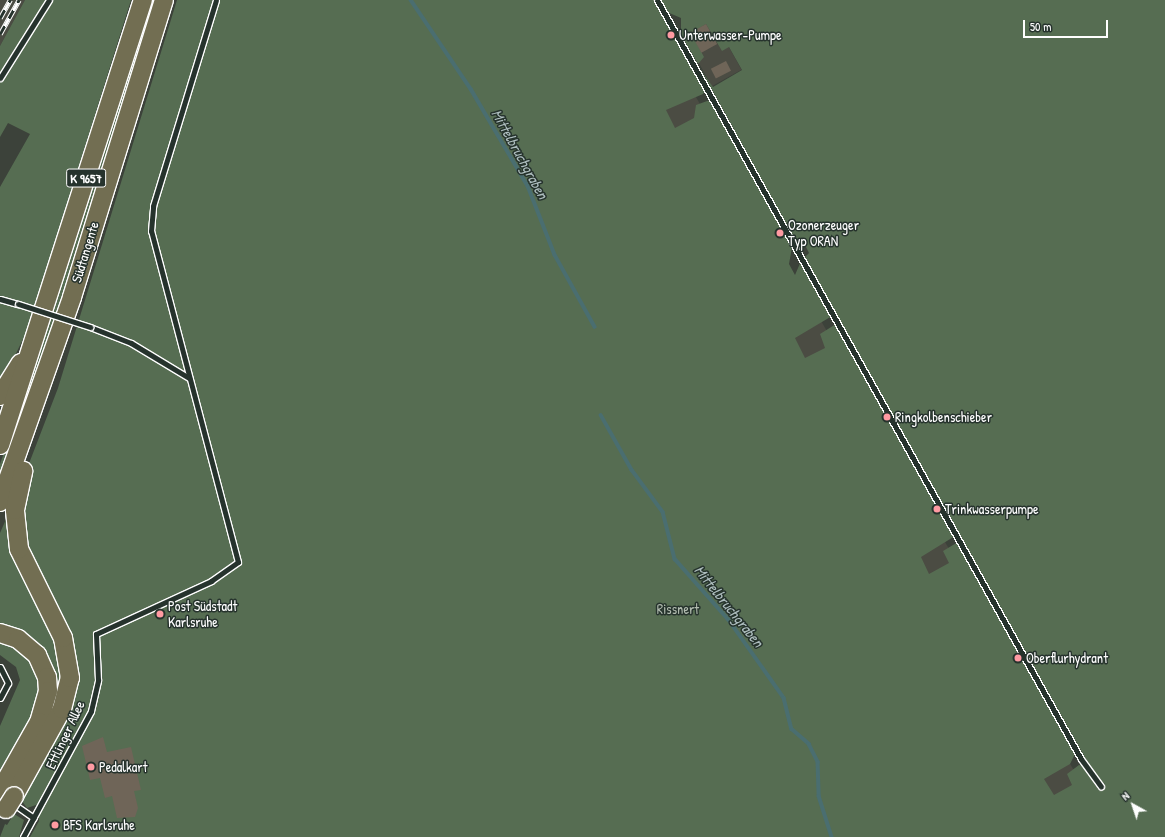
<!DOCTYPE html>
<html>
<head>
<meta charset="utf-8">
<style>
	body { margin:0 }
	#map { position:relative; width:1165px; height:837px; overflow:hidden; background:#3c423a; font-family:"Patrick Hand",sans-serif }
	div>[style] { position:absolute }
	.built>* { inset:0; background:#4b4c43; transform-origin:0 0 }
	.green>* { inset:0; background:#566d52 }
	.stream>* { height:3.5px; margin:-1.75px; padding:0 1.75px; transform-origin:1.75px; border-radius:1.75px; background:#4a6e70 }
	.building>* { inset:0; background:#6f6558; transform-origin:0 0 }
	.roads { filter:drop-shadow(1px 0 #fff) drop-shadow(-1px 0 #fff) drop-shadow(0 1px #fff) drop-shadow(0 -1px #fff) }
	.lane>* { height:5px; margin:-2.5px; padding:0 2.5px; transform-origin:2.5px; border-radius:2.5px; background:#26332d }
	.highway>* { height:18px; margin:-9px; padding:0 9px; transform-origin:9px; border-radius:9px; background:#726e52 }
	.rail>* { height:4.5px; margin-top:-2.25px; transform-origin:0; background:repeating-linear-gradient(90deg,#26332d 0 9px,#fff 0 18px); box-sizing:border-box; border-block:1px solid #fff }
	.bridges { filter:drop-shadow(1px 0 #fff) drop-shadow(-1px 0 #fff) drop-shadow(0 1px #fff) drop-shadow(0 -1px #fff) }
	.lane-bridge>* { height:5px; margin:-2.5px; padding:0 2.5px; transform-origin:2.5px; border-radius:2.5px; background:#26332d }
	.highway-bridge>* { height:18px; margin:-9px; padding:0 9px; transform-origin:9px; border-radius:9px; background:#726e52 }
	.dots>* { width:11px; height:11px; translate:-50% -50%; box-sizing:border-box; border:2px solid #26332d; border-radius:50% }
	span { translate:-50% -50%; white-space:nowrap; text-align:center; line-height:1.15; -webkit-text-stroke:3px #26332d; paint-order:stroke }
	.shield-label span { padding:1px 3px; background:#26332d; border:1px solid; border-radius:3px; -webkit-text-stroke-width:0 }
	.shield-label { font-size:13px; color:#fff; font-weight:700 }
	.poi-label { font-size:14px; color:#fff }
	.left { translate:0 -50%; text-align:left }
	.street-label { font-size:14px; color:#fff }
	.park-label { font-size:14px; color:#b3bdb1 }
	.water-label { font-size:15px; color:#aebebf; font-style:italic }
	.north { position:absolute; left:1113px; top:785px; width:40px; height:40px; -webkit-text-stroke:3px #26332d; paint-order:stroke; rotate:320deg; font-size:11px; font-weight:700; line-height:16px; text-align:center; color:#fff }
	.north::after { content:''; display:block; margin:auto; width:14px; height:18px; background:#fff; clip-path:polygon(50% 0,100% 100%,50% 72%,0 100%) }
	.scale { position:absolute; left:1023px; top:20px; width:85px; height:18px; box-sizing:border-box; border:2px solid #fff; border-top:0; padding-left:5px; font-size:12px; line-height:14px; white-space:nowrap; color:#fff; -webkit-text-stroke:3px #26332d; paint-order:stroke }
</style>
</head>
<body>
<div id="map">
	<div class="built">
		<div style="clip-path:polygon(0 0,25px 0,0 46px)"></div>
		<div style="left:710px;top:13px;width:65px;height:34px;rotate:61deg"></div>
		<div style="left:689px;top:85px;width:43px;height:47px;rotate:60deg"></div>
		<div style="left:817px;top:314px;width:44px;height:47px;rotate:60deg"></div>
		<div style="left:941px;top:535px;width:43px;height:47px;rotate:60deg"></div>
		<div style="left:1065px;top:755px;width:44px;height:46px;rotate:60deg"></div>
	</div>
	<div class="green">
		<div style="clip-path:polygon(25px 0,131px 0,27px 331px,0 386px,0 187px,30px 134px,8px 123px,0 137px,0 46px)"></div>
		<div style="clip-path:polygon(151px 0,158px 0,64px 297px,0 481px,0 464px,37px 360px)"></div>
		<div style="clip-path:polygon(177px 0,654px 0,705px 89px,703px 94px,666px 110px,675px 128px,694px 118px,696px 105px,710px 100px,792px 247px,789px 264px,795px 275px,801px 261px,832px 316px,795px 338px,805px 358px,825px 348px,820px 334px,836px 324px,955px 536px,921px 557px,929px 574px,949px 563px,943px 551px,958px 542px,1075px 754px,1070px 764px,1044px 779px,1054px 795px,1072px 785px,1067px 774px,1079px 765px,1084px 766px,1098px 789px,1105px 784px,1097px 779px,824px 292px,805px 257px,809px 253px,805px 245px,801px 250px,701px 70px,713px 87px,742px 70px,729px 47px,722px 51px,706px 24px,691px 33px,704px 57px,698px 64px,681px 35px,681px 18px,667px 12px,660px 0,1165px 0,1165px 837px,30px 837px,39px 821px,39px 804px,27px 808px,22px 801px,47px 751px,77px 674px,71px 636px,39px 579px,22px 534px,25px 474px,58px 388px)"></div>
		<div style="clip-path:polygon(7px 517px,61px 648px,64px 691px,10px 794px,52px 678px,0 628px,0 533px)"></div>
		<div style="clip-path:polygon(0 638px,16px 644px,38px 669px,41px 701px,0 775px,0 726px,20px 680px,16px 667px,0 655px)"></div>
		<div style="clip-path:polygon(14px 814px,24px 820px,19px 837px,0 837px,5px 824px,7px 825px)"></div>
	</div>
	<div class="stream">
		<div style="left:411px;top:0;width:107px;rotate:56deg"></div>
		<div style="left:471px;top:89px;width:113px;rotate:59.6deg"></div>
		<div style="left:528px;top:186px;width:74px;rotate:68.6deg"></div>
		<div style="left:555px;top:255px;width:82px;rotate:60.9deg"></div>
		<div style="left:601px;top:415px;width:63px;rotate:60.6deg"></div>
		<div style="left:632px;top:470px;width:52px;rotate:53.6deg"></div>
		<div style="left:663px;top:512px;width:49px;rotate:75.7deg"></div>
		<div style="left:675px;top:559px;width:81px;rotate:48.5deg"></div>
		<div style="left:729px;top:620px;width:95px;rotate:54.8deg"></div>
		<div style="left:784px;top:698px;width:32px;rotate:76deg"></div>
		<div style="left:792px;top:729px;width:23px;rotate:41deg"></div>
		<div style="left:809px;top:744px;width:20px;rotate:63deg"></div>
		<div style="left:818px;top:762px;width:34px;rotate:88deg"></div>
		<div style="left:819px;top:796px;width:43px;rotate:72.4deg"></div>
	</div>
	<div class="building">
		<div style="left:706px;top:24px;width:23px;height:18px;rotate:61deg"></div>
		<div style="left:726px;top:61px;width:11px;height:17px;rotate:63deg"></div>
		<div style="clip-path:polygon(103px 737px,107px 752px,131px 747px,141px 790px,134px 791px,138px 808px,135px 817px,117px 818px,112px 796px,105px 798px,100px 778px,90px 780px,82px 746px)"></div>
	</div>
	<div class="roads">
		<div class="lane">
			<div style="left:657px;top:0;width:869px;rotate:60.81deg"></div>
			<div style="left:1081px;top:759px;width:34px;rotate:54deg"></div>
			<div style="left:0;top:78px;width:92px;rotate:-57.9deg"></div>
			<div style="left:0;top:299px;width:19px;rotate:16deg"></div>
			<div style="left:90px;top:327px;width:44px;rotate:21.3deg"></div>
			<div style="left:131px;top:343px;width:68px;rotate:31.1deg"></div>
			<div style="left:0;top:667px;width:18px;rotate:63deg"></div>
			<div style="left:8px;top:683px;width:17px;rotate:118deg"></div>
			<div style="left:18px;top:807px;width:19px;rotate:35deg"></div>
			<div style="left:23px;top:837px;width:143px;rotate:-61.6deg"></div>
			<div style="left:91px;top:711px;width:32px;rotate:-77deg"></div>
			<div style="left:98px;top:680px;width:46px;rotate:-92.5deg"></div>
			<div style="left:96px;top:634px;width:127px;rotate:-24.7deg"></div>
			<div style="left:211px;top:581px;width:33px;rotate:-35deg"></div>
			<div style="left:238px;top:562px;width:342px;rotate:-104.7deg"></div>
			<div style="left:151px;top:231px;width:25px;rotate:-85deg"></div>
			<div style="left:153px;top:206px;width:215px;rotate:-73deg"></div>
		</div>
		<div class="highway">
			<div style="left:0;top:396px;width:39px;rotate:-58deg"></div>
			<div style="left:0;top:445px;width:467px;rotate:-72.2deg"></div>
			<div style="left:0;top:502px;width:217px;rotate:-70.6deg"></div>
			<div style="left:72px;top:297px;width:311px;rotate:-72.8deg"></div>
			<div style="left:0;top:633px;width:19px;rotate:18deg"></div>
			<div style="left:18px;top:639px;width:25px;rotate:40deg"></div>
			<div style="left:37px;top:655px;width:24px;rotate:66deg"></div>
			<div style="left:47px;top:677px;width:14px;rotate:86deg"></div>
			<div style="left:48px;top:691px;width:32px;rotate:106deg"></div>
			<div style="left:39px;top:722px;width:79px;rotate:119.5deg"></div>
			<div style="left:14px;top:796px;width:99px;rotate:-61.1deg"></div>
			<div style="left:62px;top:709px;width:32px;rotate:-76deg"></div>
			<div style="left:70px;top:678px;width:41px;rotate:-99.9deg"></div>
			<div style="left:63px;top:638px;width:99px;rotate:-116.3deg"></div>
			<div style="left:19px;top:549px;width:39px;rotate:-96deg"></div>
			<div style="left:15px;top:510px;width:40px;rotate:-78deg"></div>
		</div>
	</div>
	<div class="rail">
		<div style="left:0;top:18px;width:21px;rotate:-61deg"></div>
		<div style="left:0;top:34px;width:39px;rotate:-61deg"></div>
	</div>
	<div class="bridges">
		<div class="lane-bridge">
			<div style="left:18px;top:304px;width:76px;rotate:17.7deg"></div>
		</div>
		<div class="highway-bridge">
			<div style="left:6px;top:809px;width:15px;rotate:-58deg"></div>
		</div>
	</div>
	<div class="dots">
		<div style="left:671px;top:35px;background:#ff9aa2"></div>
		<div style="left:780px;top:233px;background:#ff9aa2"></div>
		<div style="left:887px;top:417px;background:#ff9aa2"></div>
		<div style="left:937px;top:509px;background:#ff9aa2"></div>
		<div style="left:160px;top:614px;background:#ff9aa2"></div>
		<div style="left:1018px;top:658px;background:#ff9aa2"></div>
		<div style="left:91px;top:767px;background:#ff9aa2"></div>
		<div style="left:55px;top:825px;background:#ff9aa2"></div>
	</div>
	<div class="shield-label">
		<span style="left:86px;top:178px">K 9657</span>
	</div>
	<div class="poi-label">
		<span class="left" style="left:679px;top:35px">Unterwasser-Pumpe</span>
		<span class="left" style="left:788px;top:233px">Ozonerzeuger<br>Typ ORAN</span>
		<span class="left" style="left:895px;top:417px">Ringkolbenschieber</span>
		<span class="left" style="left:945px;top:509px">Trinkwasserpumpe</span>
		<span class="left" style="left:168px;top:614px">Post Südstadt<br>Karlsruhe</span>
		<span class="left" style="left:1026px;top:658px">Oberflurhydrant</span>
		<span class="left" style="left:99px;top:767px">Pedalkart</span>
		<span class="left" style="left:63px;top:825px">BFS Karlsruhe</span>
	</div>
	<div class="street-label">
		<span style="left:85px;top:252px;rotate:-73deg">Südtangente</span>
		<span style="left:65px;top:735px;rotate:-65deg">Ettlinger Allee</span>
	</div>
	<div class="park-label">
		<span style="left:678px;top:609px">Rissnert</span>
	</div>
	<div class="water-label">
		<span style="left:520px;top:154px;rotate:61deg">Mittelbruchgraben</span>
		<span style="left:729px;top:606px;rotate:51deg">Mittelbruchgraben</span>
	</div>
	<div class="north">N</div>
	<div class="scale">50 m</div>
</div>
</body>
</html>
